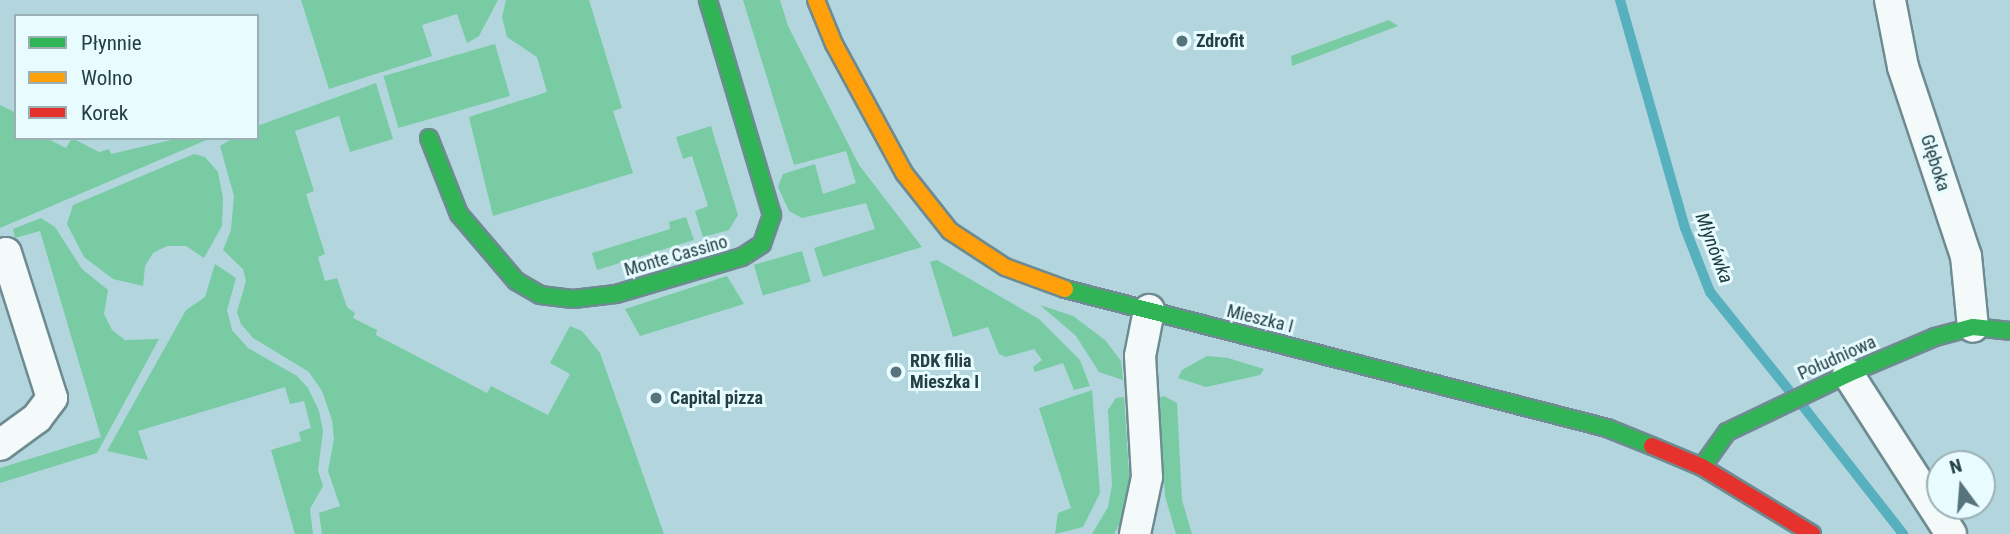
<!DOCTYPE html>
<html>
<head>
<meta charset="utf-8">
<style>
	body { margin:0 }
	#map { position:relative; width:2010px; height:534px; overflow:hidden; background:#b3d6de; font-family:"Roboto Condensed",sans-serif }
	div>[style] { position:absolute }
	.green>* { inset:0; background:#78cba2; transform-origin:0 0 }
	.stream>* { height:10px; margin:-5px; padding:0 5px; transform-origin:5px; border-radius:5px; background:#57b0be }
	.roads { filter:drop-shadow(2px 0 #6e8b91) drop-shadow(-2px 0 #6e8b91) drop-shadow(0 2px #6e8b91) drop-shadow(0 -2px #6e8b91) }
	.street>* { height:30px; margin:-15px; padding:0 15px; transform-origin:15px; border-radius:15px; background:#f4f9fa }
	.fast>* { height:16px; margin:-8px; padding:0 8px; transform-origin:8px; border-radius:8px; background:#30b455 }
	.slow>* { height:16px; margin:-8px; padding:0 8px; transform-origin:8px; border-radius:8px; background:#ff9f0a }
	.jam>* { height:16px; margin:-8px; padding:0 8px; transform-origin:8px; border-radius:8px; background:#e5322d }
	.dots>* { width:19px; height:19px; translate:-50% -50%; box-sizing:border-box; border:4px solid #e8fbff; border-radius:50% }
	span { translate:-50% -50%; white-space:nowrap; text-align:center; line-height:1.15; -webkit-text-stroke:6px #e8fbff; paint-order:stroke }
	.poi-label { font-size:18px; color:#244045; font-weight:700 }
	.left { translate:0 -50%; text-align:left }
	.street-label { font-size:18px; color:#244045 }
	.water-label { font-size:19px; color:#1a3a40; font-style:italic }
	.legend { position:absolute; left:14px; top:14px; width:245px; height:126px; box-sizing:border-box; background:#e8fbff; border:2px solid #9ab0b5; margin:0; padding:9px 12px; list-style:none; font-size:21px; color:#244045 }
	.legend li { display:flex; align-items:center; gap:14px; height:35px }
	.legend b { width:35px; border:2px solid #9ab0b5 }
	.north { position:absolute; left:1926px; top:450px; width:70px; height:70px; box-sizing:border-box; background:#e8fbff; border:2px solid #9ab0b5; border-radius:50%; rotate:344deg; font-size:19px; font-weight:700; line-height:28px; text-align:center; color:#244045 }
	.north::after { content:''; display:block; margin:auto; width:24px; height:32px; background:#56747b; clip-path:polygon(50% 0,100% 100%,50% 72%,0 100%) }
</style>
</head>
<body>
<div id="map">
	<div class="green">
		<div style="clip-path:polygon(301px 0,498px 0,479px 36px,467px 43px,457px 14px,422px 25px,432px 56px,329px 89px)"></div>
		<div style="clip-path:polygon(506px 0,589px 0,622px 108px,613px 111px,633px 173px,493px 216px,469px 117px,547px 92px,537px 57px,507px 37px,502px 17px)"></div>
		<div style="clip-path:polygon(743px 0,780px 0,788px 26px,859px 165px,922px 247px,823px 277px,814px 248px,875px 229px,866px 203px,802px 218px,789px 211px,778px 187px,783px 174px,815px 164px,823px 194px,856px 183px,846px 151px,794px 165px)"></div>
		<div style="clip-path:polygon(1389px 20px,1398px 26px,1292px 66px,1291px 56px)"></div>
		<div style="left:495px;top:44px;width:54px;height:116px;rotate:74deg"></div>
		<div style="clip-path:polygon(376px 83px,393px 139px,350px 152px,339px 116px,295px 131px,314px 191px,306px 194px,325px 254px,318px 257px,325px 281px,337px 278px,347px 307px,355px 313px,353px 318px,377px 330px,376px 335px,487px 393px,491px 386px,548px 415px,570px 374px,550px 363px,570px 326px,582px 331px,600px 353px,664px 534px,322px 534px,319px 513px,340px 506px,328px 471px,334px 439px,332px 420px,322px 391px,309px 372px,253px 338px,241px 324px,237px 312px,246px 281px,243px 269px,223px 250px,231px 230px,234px 196px,220px 146px,233px 138px,257px 138px,257px 126px)"></div>
		<div style="clip-path:polygon(0 105px,16px 113px,16px 138px,46px 138px,66px 148px,72px 138px,99px 152px,109px 149px,111px 154px,180px 138px,211px 138px,0 228px)"></div>
		<div style="clip-path:polygon(711px 126px,738px 215px,729px 230px,703px 237px,695px 211px,708px 206px,692px 156px,683px 159px,676px 137px)"></div>
		<div style="clip-path:polygon(194px 154px,205px 157px,218px 172px,223px 198px,222px 226px,204px 258px,186px 246px,167px 246px,153px 253px,145px 266px,143px 286px,113px 279px,84px 257px,67px 224px,73px 205px)"></div>
		<div style="clip-path:polygon(686px 217px,694px 240px,597px 270px,592px 253px,670px 229px,669px 222px)"></div>
		<div style="clip-path:polygon(41px 218px,55px 227px,82px 269px,108px 290px,104px 314px,112px 330px,125px 340px,159px 339px,97px 453px,0 483px,0 468px,101px 437px,40px 231px,15px 238px,13px 229px)"></div>
		<div style="left:802px;top:251px;width:32px;height:50px;rotate:74deg"></div>
		<div style="clip-path:polygon(937px 260px,1039px 319px,1080px 360px,1090px 386px,1074px 390px,1063px 363px,1035px 372px,1033px 367px,1042px 360px,1034px 349px,1006px 357px,999px 354px,988px 327px,953px 337px,930px 262px)"></div>
		<div style="clip-path:polygon(215px 264px,236px 278px,227px 310px,232px 330px,248px 348px,297px 376px,308px 388px,319px 411px,323px 431px,318px 470px,323px 486px,310px 509px,313px 534px,295px 534px,271px 450px,301px 441px,299px 432px,311px 428px,304px 401px,290px 404px,285px 387px,138px 431px,148px 460px,107px 451px,186px 310px,205px 297px)"></div>
		<div style="clip-path:polygon(727px 276px,744px 304px,640px 336px,625px 309px)"></div>
		<div style="clip-path:polygon(1040px 305px,1073px 316px,1105px 340px,1121px 361px,1123px 380px,1099px 372px,1076px 336px)"></div>
		<div style="clip-path:polygon(1207px 356px,1228px 358px,1264px 369px,1260px 375px,1206px 387px,1178px 378px,1182px 370px)"></div>
		<div style="clip-path:polygon(1092px 390px,1100px 493px,1083px 527px,1055px 534px,1058px 513px,1071px 508px,1039px 408px)"></div>
		<div style="clip-path:polygon(1164px 396px,1177px 403px,1182px 500px,1192px 534px,1176px 534px,1165px 496px,1159px 398px)"></div>
		<div style="clip-path:polygon(1124px 397px,1130px 489px,1124px 516px,1114px 534px,1092px 534px,1108px 507px,1112px 485px,1108px 410px,1116px 398px)"></div>
	</div>
	<div class="stream">
		<div style="left:1620px;top:0;width:237px;rotate:74.1deg"></div>
		<div style="left:1685px;top:228px;width:69px;rotate:68.7deg"></div>
		<div style="left:1710px;top:292px;width:131px;rotate:51.2deg"></div>
		<div style="left:1802px;top:405px;width:164px;rotate:51.9deg"></div>
	</div>
	<div class="roads">
		<div class="street">
			<div style="left:1890px;top:0;width:68px;rotate:79deg"></div>
			<div style="left:1903px;top:67px;width:199px;rotate:71.6deg"></div>
			<div style="left:1966px;top:256px;width:71px;rotate:84.4deg"></div>
			<div style="left:0;top:255px;width:6px;rotate:-18deg"></div>
			<div style="left:6px;top:253px;width:152px;rotate:72.4deg"></div>
			<div style="left:52px;top:398px;width:25px;rotate:127deg"></div>
			<div style="left:37px;top:418px;width:46px;rotate:143.9deg"></div>
			<div style="left:1848px;top:374px;width:190px;rotate:57.2deg"></div>
			<div style="left:1135px;top:534px;width:58px;rotate:-78.1deg"></div>
			<div style="left:1147px;top:477px;width:121px;rotate:-93.3deg"></div>
			<div style="left:1140px;top:356px;width:47px;rotate:-78.9deg"></div>
		</div>
		<div class="fast">
			<div style="left:429px;top:138px;width:82px;rotate:68.5deg"></div>
			<div style="left:459px;top:214px;width:88px;rotate:49.6deg"></div>
			<div style="left:516px;top:281px;width:28px;rotate:30deg"></div>
			<div style="left:540px;top:295px;width:33px;rotate:7deg"></div>
			<div style="left:573px;top:299px;width:43px;rotate:-6.6deg"></div>
			<div style="left:616px;top:294px;width:131px;rotate:-16.4deg"></div>
			<div style="left:742px;top:257px;width:24px;rotate:-33deg"></div>
			<div style="left:762px;top:244px;width:31px;rotate:-71deg"></div>
			<div style="left:772px;top:215px;width:224px;rotate:-106.6deg"></div>
			<div style="left:1065px;top:289px;width:560px;rotate:14.38deg"></div>
			<div style="left:1607px;top:428px;width:48px;rotate:21.8deg"></div>
			<div style="left:1702px;top:467px;width:43px;rotate:-54.5deg"></div>
			<div style="left:1727px;top:432px;width:134px;rotate:-25.6deg"></div>
			<div style="left:1848px;top:374px;width:95px;rotate:-23deg"></div>
			<div style="left:1935px;top:337px;width:39px;rotate:-15deg"></div>
			<div style="left:1973px;top:327px;width:37px;rotate:6deg"></div>
		</div>
		<div class="slow">
			<div style="left:816px;top:0;width:48px;rotate:67.8deg"></div>
			<div style="left:834px;top:44px;width:147px;rotate:61.5deg"></div>
			<div style="left:904px;top:173px;width:74px;rotate:51.6deg"></div>
			<div style="left:950px;top:231px;width:66px;rotate:33.2deg"></div>
			<div style="left:1005px;top:267px;width:64px;rotate:20.1deg"></div>
		</div>
		<div class="jam">
			<div style="left:1652px;top:446px;width:54px;rotate:22.8deg"></div>
			<div style="left:1702px;top:467px;width:129px;rotate:31.3deg"></div>
		</div>
	</div>
	<div class="dots">
		<div style="left:1182px;top:41px;background:#56747b"></div>
		<div style="left:896px;top:372px;background:#56747b"></div>
		<div style="left:656px;top:398px;background:#56747b"></div>
	</div>
	<div class="poi-label">
		<span class="left" style="left:1196px;top:41px">Zdrofit</span>
		<span class="left" style="left:910px;top:372px">RDK filia<br>Mieszka I</span>
		<span class="left" style="left:670px;top:398px">Capital pizza</span>
	</div>
	<div class="street-label">
		<span style="left:1935px;top:163px;rotate:72deg">Głęboka</span>
		<span style="left:676px;top:256px;rotate:-16deg">Monte Cassino</span>
		<span style="left:1260px;top:319px;rotate:14deg">Mieszka I</span>
		<span style="left:1837px;top:358px;rotate:-24deg">Południowa</span>
	</div>
	<div class="water-label">
		<span style="left:1714px;top:248px;rotate:69deg">Młynówka</span>
	</div>
	<ul class="legend">
	<li><b style="height:9px;background:#30b455"></b>Płynnie</li>
	<li><b style="height:9px;background:#ff9f0a"></b>Wolno</li>
	<li><b style="height:9px;background:#e5322d"></b>Korek</li>
	</ul>
	<div class="north">N</div>
</div>
</body>
</html>
